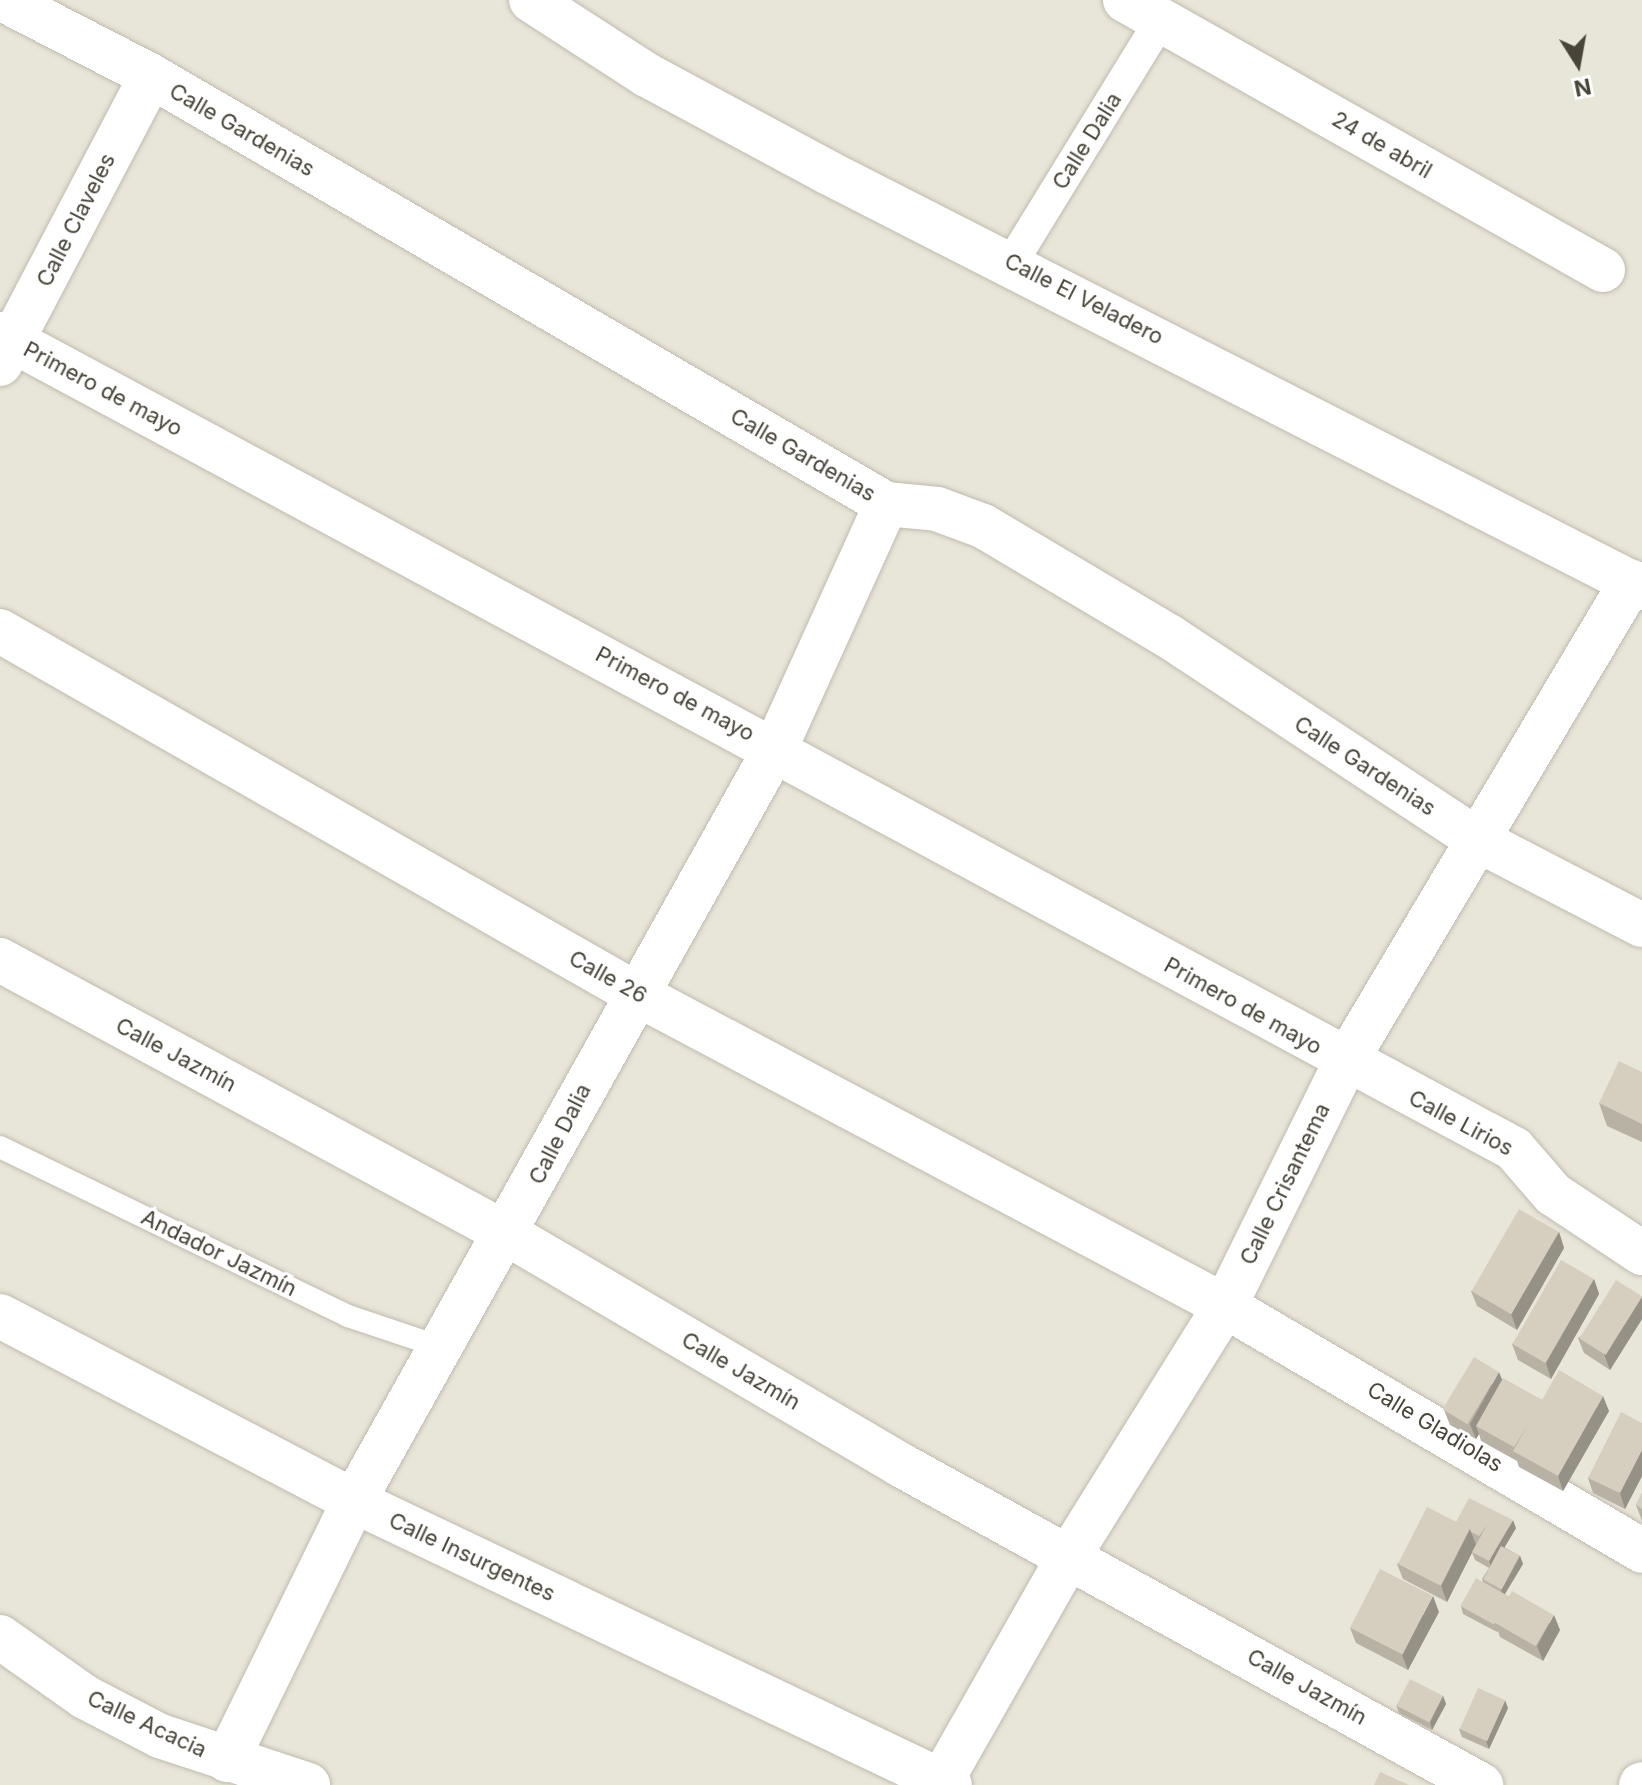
<!DOCTYPE html>
<meta charset="utf-8">
<style>
body{margin:0}
#map{position:relative;width:1642px;height:1785px;overflow:hidden;background:#f5f2ea;font-family:Inter,sans-serif}
div>[style]{position:absolute}
[style*='--x']{left:calc(var(--x)*1px);top:calc(var(--y)*1px);width:calc(var(--w)*1px);rotate:calc(var(--a)*1deg)}
.residential>*{inset:0;background:#e8e5d9;transform-origin:0 0}
.roads{filter:drop-shadow(0 0 2px #c0bbad) drop-shadow(0 0 2px #c0bbad)}
.service>*{height:22px;margin:-11px;padding:0 11px;transform-origin:11px;border-radius:11px;background:#fff}
.pedestrian>*{height:32px;margin:-16px;padding:0 16px;transform-origin:16px;border-radius:16px;background:#fff}
.minor>*{height:44px;margin:-22px;padding:0 22px;transform-origin:22px;border-radius:22px;background:#fff}
.wall>*{inset:0;background:#b8b2a5}
.shaded-wall>*{inset:0;background:#969186}
.building>*{inset:0;background:#d6cfc0;transform-origin:0 0}
span{translate:-50% -50%;white-space:nowrap;text-align:center;line-height:1.15;-webkit-text-stroke:6px #fff;paint-order:stroke}
.street-label{font-size:22px;color:#484438}
.north{position:absolute;left:1538px;top:24px;width:80px;height:80px;-webkit-text-stroke:6px #fff;paint-order:stroke;rotate:169deg;font-size:22px;font-weight:700;line-height:32px;text-align:center;color:#484438}
.north::after{content:'';display:block;margin:auto;width:28px;height:36px;background:#484438;clip-path:polygon(50% 0,100% 100%,50% 72%,0 100%)}
</style>
<div id="map">
<div class="residential">
<div style="left:0;top:0;width:1642px;height:1785px"></div>
</div>
<div class="roads">
<div class="service">
<div style="--x:0;--y:1147;--w:387;--a:25.9"></div>
<div style="--x:348;--y:1316;--w:100;--a:18.6"></div>
</div>
<div class="pedestrian">
<div style="--x:1012;--y:262;--w:284;--a:-58.4"></div>
</div>
<div class="minor">
<div style="--x:4;--y:0;--w:165;--a:27.3"></div>
<div style="--x:151;--y:76;--w:851;--a:30.21"></div>
<div style="--x:886;--y:504;--w:51;--a:5.6"></div>
<div style="--x:937;--y:509;--w:49;--a:20.3"></div>
<div style="--x:983;--y:526;--w:217;--a:30.7"></div>
<div style="--x:1170;--y:637;--w:367;--a:33.4"></div>
<div style="--x:1476;--y:839;--w:187;--a:27.4"></div>
<div style="--x:531;--y:0;--w:138;--a:32.9"></div>
<div style="--x:647;--y:75;--w:204;--a:28.3"></div>
<div style="--x:827;--y:172;--w:915;--a:27.04"></div>
<div style="--x:1125;--y:0;--w:549;--a:29.46"></div>
<div style="--x:0;--y:334;--w:1719;--a:28.29"></div>
<div style="--x:1514;--y:1149;--w:60;--a:49.1"></div>
<div style="--x:1553;--y:1194;--w:107;--a:33.5"></div>
<div style="--x:0;--y:364;--w:325;--a:-62.3"></div>
<div style="--x:0;--y:631;--w:729;--a:29.7"></div>
<div style="--x:633;--y:992;--w:670;--a:27.94"></div>
<div style="--x:1225;--y:1306;--w:484;--a:30.4"></div>
<div style="--x:0;--y:960;--w:579;--a:28.38"></div>
<div style="--x:509;--y:1235;--w:452;--a:30.4"></div>
<div style="--x:899;--y:1464;--w:665;--a:28.88"></div>
<div style="--x:0;--y:1316;--w:399;--a:27.6"></div>
<div style="--x:354;--y:1501;--w:660;--a:25.48"></div>
<div style="--x:0;--y:1637;--w:104;--a:35.2"></div>
<div style="--x:85;--y:1697;--w:85;--a:27.5"></div>
<div style="--x:160;--y:1736;--w:156;--a:18.3"></div>
<div style="--x:227;--y:1760;--w:288;--a:-63.9"></div>
<div style="--x:354;--y:1501;--w:864;--a:-60.77"></div>
<div style="--x:776;--y:747;--w:267;--a:-65.6"></div>
<div style="--x:939;--y:1785;--w:267;--a:-60.4"></div>
<div style="--x:1071;--y:1553;--w:291;--a:-58.1"></div>
<div style="--x:1225;--y:1306;--w:271;--a:-63.7"></div>
<div style="--x:1345;--y:1063;--w:560;--a:-59.26"></div>
<div style="--x:1641;--y:1785;--w:1;--a:-45"></div>
</div>
</div>
<div class="wall">
<div style="clip-path:polygon(1642px 1072px,1642px 1142px,1607px 1126px,1599px 1103px)"></div>
<div style="clip-path:polygon(1559px 1232px,1564px 1248px,1517px 1330px,1477px 1306px,1471px 1291px)"></div>
<div style="clip-path:polygon(1594px 1279px,1599px 1294px,1551px 1379px,1518px 1360px,1512px 1344px)"></div>
<div style="clip-path:polygon(1642px 1296px,1642px 1319px,1610px 1370px,1584px 1353px,1578px 1338px)"></div>
<div style="clip-path:polygon(1502px 1379px,1542px 1400px,1609px 1411px,1563px 1491px,1519px 1467px,1517px 1461px,1481px 1441px,1479px 1434px,1476px 1439px,1450px 1425px,1444px 1410px)"></div>
<div style="clip-path:polygon(1642px 1423px,1642px 1476px,1625px 1509px,1593px 1493px,1588px 1478px)"></div>
<div style="clip-path:polygon(1642px 1493px,1642px 1521px,1636px 1505px)"></div>
<div style="clip-path:polygon(1456px 1522px,1516px 1528px,1504px 1547px,1520px 1556px,1523px 1564px,1505px 1594px,1560px 1630px,1543px 1661px,1500px 1637px,1498px 1631px,1497px 1632px,1463px 1614px,1461px 1606px,1483px 1582px,1482px 1579px,1489px 1568px,1475px 1560px,1472px 1552px,1447px 1602px,1403px 1579px,1397px 1564px)"></div>
<div style="clip-path:polygon(1439px 1612px,1408px 1670px,1356px 1643px,1350px 1628px)"></div>
<div style="clip-path:polygon(1443px 1696px,1446px 1704px,1432px 1730px,1399px 1713px,1396px 1705px)"></div>
<div style="clip-path:polygon(1508px 1708px,1489px 1749px,1462px 1737px,1459px 1729px)"></div>
</div>
<div class="shaded-wall">
<div style="clip-path:polygon(1559px 1232px,1564px 1248px,1517px 1330px,1511px 1314px)"></div>
<div style="clip-path:polygon(1594px 1279px,1599px 1294px,1551px 1379px,1546px 1363px)"></div>
<div style="clip-path:polygon(1642px 1296px,1642px 1319px,1610px 1370px,1604px 1354px)"></div>
<div style="clip-path:polygon(1499px 1372px,1505px 1387px,1476px 1426px,1479px 1434px,1476px 1439px,1470px 1424px)"></div>
<div style="clip-path:polygon(1603px 1396px,1609px 1411px,1563px 1491px,1558px 1476px)"></div>
<div style="clip-path:polygon(1642px 1450px,1642px 1476px,1625px 1509px,1620px 1493px)"></div>
<div style="clip-path:polygon(1513px 1520px,1516px 1528px,1492px 1569px,1489px 1561px)"></div>
<div style="clip-path:polygon(1470px 1529px,1476px 1545px,1447px 1602px,1441px 1586px)"></div>
<div style="clip-path:polygon(1520px 1556px,1523px 1564px,1503px 1597px,1501px 1590px)"></div>
<div style="clip-path:polygon(1433px 1596px,1439px 1612px,1408px 1670px,1402px 1655px)"></div>
<div style="clip-path:polygon(1554px 1615px,1560px 1630px,1543px 1661px,1537px 1646px)"></div>
<div style="clip-path:polygon(1443px 1696px,1446px 1704px,1432px 1730px,1430px 1722px)"></div>
<div style="clip-path:polygon(1505px 1700px,1508px 1708px,1489px 1749px,1486px 1741px)"></div>
</div>
<div class="building">
<div style="clip-path:polygon(1619px 1061px,1642px 1072px,1642px 1124px,1599px 1103px)"></div>
<div style="left:1519px;top:1209px;width:46px;height:95px;rotate:30deg"></div>
<div style="left:1561px;top:1260px;width:38px;height:97px;rotate:30deg"></div>
<div style="left:1616px;top:1280px;width:31px;height:69px;rotate:32deg"></div>
<div style="left:1474px;top:1357px;width:29px;height:61px;rotate:31deg"></div>
<div style="clip-path:polygon(1559px 1370px,1603px 1396px,1558px 1476px,1513px 1451px,1528px 1425px,1514px 1447px,1476px 1426px,1503px 1378px,1542px 1400px)"></div>
<div style="clip-path:polygon(1621px 1412px,1642px 1423px,1642px 1450px,1620px 1493px,1588px 1478px)"></div>
<div style="clip-path:polygon(1642px 1493px,1642px 1509px,1636px 1505px)"></div>
<div style="clip-path:polygon(1469px 1498px,1513px 1520px,1489px 1561px,1472px 1552px,1487px 1525px,1479px 1536px,1471px 1532px,1470px 1529px,1456px 1522px)"></div>
<div style="left:1427px;top:1507px;width:48px;height:64px;rotate:27deg"></div>
<div style="left:1501px;top:1546px;width:21px;height:38px;rotate:28deg"></div>
<div style="left:1380px;top:1569px;width:59px;height:66px;rotate:27deg"></div>
<div style="left:1476px;top:1578px;width:38px;height:32px;rotate:29deg"></div>
<div style="left:1512px;top:1591px;width:48px;height:36px;rotate:30deg"></div>
<div style="left:1410px;top:1679px;width:37px;height:30px;rotate:27deg"></div>
<div style="left:1478px;top:1688px;width:30px;height:45px;rotate:24deg"></div>
<div style="clip-path:polygon(1380px 1772px,1409px 1785px,1374px 1785px)"></div>
</div>
<div class="street-label">
<span style="left:242px;top:130px;rotate:30deg">Calle Gardenias</span>
<span style="left:1087px;top:141px;rotate:-58deg">Calle Dalia</span>
<span style="left:1382px;top:145px;rotate:30deg">24 de abril</span>
<span style="left:76px;top:220px;rotate:-63deg">Calle Claveles</span>
<span style="left:1084px;top:299px;rotate:27deg">Calle El Veladero</span>
<span style="left:103px;top:389px;rotate:28deg">Primero de mayo</span>
<span style="left:803px;top:455px;rotate:30deg">Calle Gardenias</span>
<span style="left:675px;top:694px;rotate:28deg">Primero de mayo</span>
<span style="left:1365px;top:766px;rotate:33deg">Calle Gardenias</span>
<span style="left:608px;top:977px;rotate:29deg">Calle 26</span>
<span style="left:1243px;top:1006px;rotate:29deg">Primero de mayo</span>
<span style="left:176px;top:1055px;rotate:28deg">Calle Jazmín</span>
<span style="left:1461px;top:1123px;rotate:28deg">Calle Lirios</span>
<span style="left:560px;top:1134px;rotate:-63deg">Calle Dalia</span>
<span style="left:1285px;top:1184px;rotate:-64deg">Calle Crisantema</span>
<span style="left:219px;top:1253px;rotate:26deg">Andador Jazmín</span>
<span style="left:741px;top:1371px;rotate:30deg">Calle Jazmín</span>
<span style="left:1435px;top:1427px;rotate:31deg">Calle Gladiolas</span>
<span style="left:472px;top:1557px;rotate:25deg">Calle Insurgentes</span>
<span style="left:1307px;top:1687px;rotate:29deg">Calle Jazmín</span>
<span style="left:147px;top:1724px;rotate:25deg">Calle Acacia</span>
</div>
<div class="north">N</div>
</div>
